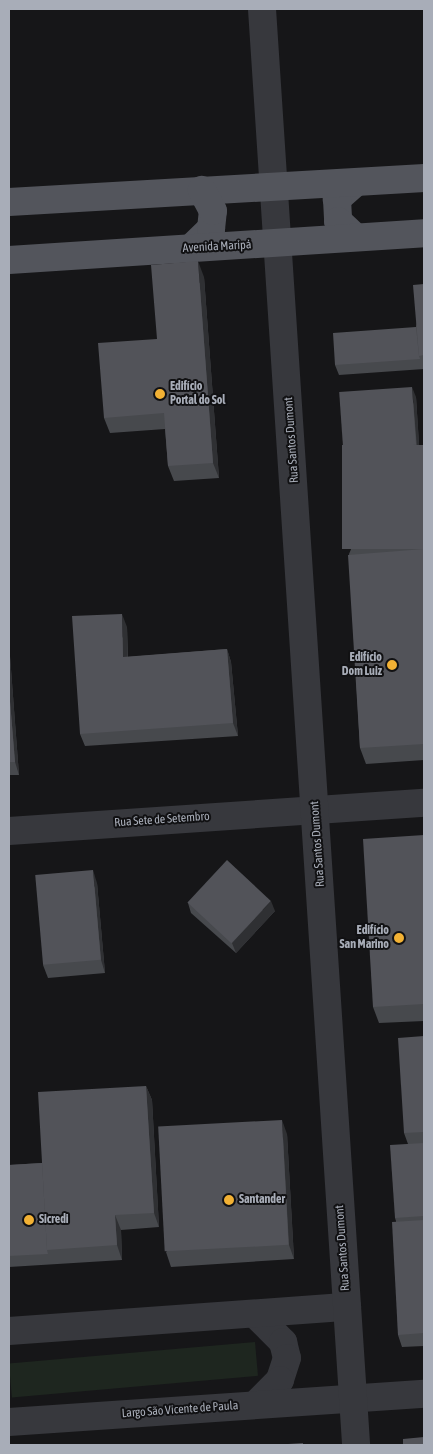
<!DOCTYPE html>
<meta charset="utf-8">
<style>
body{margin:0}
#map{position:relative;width:433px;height:1454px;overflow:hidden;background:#161618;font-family:"Asap Condensed",sans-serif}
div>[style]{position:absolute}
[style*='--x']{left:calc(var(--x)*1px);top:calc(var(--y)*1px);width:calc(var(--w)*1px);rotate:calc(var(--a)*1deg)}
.green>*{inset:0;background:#1e261f;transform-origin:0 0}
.minor>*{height:28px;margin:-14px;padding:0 14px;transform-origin:14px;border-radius:14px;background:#37383d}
.tertiary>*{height:28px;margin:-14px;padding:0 14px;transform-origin:14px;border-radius:14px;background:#37383d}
.primary>*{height:28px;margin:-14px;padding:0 14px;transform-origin:14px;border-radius:14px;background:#53555c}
.wall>*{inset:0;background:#47494d}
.shaded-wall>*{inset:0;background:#2f3033}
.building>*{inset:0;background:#525359;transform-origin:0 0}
.dots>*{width:14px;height:14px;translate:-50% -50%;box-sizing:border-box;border:2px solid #111113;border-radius:50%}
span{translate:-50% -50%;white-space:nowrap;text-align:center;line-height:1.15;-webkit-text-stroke:4px #111113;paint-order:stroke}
.street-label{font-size:12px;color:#a8adb8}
.poi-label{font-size:12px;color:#a8adb8;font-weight:700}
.left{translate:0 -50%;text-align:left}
.right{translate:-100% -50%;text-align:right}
.frame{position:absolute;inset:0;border:10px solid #a8adb8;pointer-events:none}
</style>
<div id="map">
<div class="green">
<div style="left:255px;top:1342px;width:34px;height:247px;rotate:85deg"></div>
</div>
<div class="minor">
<div style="--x:9;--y:831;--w:416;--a:-3.9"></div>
<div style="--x:255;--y:1314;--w:40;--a:45"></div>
<div style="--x:283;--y:1342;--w:16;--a:76"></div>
<div style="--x:287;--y:1358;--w:23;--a:108"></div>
<div style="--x:280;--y:1380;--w:34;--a:135"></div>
<div style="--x:9;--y:1331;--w:339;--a:-4.1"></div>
<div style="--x:9;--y:1422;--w:416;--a:-3.9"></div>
</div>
<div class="tertiary">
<div style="--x:262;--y:9;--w:1439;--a:86.25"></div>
</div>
<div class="primary">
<div style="--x:354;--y:184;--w:23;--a:139"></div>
<div style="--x:337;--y:199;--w:22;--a:87"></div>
<div style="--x:338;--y:221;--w:23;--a:43"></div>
<div style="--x:9;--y:202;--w:416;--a:-3.3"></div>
<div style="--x:191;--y:248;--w:28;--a:-44"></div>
<div style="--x:211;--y:229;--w:18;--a:-84"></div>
<div style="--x:213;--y:211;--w:24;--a:-118"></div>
<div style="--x:9;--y:260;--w:416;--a:-3.7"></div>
</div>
<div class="wall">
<div style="clip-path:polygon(204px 277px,219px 478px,174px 481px,168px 466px,165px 429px,110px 433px,104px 418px,157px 339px)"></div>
<div style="clip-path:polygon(424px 284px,424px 369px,339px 375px,335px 365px,416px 327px)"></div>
<div style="clip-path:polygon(416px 397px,419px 445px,424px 445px,424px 760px,366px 764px,360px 748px,349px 554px)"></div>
<div style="clip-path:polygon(127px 627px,128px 657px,227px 649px,231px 662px,238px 736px,85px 746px,80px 734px)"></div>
<div style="clip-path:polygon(9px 643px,19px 775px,9px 775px)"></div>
<div style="clip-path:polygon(424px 835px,424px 1021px,379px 1023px,373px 1007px)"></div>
<div style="clip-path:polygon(97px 883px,105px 973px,48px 978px,43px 965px)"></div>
<div style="clip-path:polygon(188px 903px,275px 911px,236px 953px,191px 913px)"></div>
<div style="clip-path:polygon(424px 1036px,424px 1346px,402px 1347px,398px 1335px,396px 1221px,395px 1218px,408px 1144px,404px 1133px)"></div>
<div style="clip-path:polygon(146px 1086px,152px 1100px,159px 1227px,121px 1230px,122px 1260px,9px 1267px,9px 1165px,42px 1163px)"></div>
<div style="clip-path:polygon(287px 1134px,294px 1259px,171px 1267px,166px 1252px)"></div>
</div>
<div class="shaded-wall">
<div style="clip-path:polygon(198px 261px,204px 277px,219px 478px,213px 463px)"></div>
<div style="clip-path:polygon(412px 387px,416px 397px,420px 458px,417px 448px)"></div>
<div style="clip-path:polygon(122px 614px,127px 627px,128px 670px,123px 657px)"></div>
<div style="clip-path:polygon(9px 643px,19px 775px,15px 762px,9px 689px)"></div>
<div style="clip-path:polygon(227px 649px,231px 662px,238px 736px,233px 723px)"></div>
<div style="clip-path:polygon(93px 870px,97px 883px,105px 973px,101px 960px)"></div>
<div style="clip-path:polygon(271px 901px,275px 911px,236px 953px,232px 943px)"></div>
<div style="clip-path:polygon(146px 1086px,152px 1100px,159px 1227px,154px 1213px)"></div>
<div style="clip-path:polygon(282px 1120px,287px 1134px,294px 1259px,289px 1245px)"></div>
<div style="clip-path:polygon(115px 1215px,121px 1230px,122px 1260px,117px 1245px)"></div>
</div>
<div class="building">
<div style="clip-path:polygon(198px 261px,213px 463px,168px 466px,164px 413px,104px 418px,98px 343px,157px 339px,151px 265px)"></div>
<div style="clip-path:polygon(424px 284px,424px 355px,419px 356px,413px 285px)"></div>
<div style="clip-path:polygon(416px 327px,419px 356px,420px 359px,335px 365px,333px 333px)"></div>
<div style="left:412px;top:387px;width:58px;height:73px;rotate:86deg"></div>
<div style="left:424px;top:445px;width:104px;height:82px;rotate:90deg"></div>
<div style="clip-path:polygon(424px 549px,424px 744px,360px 748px,348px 555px)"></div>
<div style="clip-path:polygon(122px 614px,123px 657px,227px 649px,233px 723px,80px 734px,72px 616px)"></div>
<div style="clip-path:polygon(9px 689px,15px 762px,9px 762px)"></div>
<div style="clip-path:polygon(424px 835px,424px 1004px,373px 1007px,363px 839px)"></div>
<div style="left:227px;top:860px;width:60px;height:58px;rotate:43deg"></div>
<div style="left:93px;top:870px;width:90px;height:58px;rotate:85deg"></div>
<div style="clip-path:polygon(424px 1036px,424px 1132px,404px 1133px,398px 1038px)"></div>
<div style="clip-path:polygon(146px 1086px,154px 1213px,115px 1215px,117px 1245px,47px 1250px,38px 1092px)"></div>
<div style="left:282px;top:1120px;width:125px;height:124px;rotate:87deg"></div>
<div style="clip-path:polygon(424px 1143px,424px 1216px,395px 1218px,390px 1145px)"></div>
<div style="clip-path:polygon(42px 1163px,47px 1250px,48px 1254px,9px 1256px,9px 1165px)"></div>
<div style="clip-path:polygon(424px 1220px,424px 1333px,398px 1335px,392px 1222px)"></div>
<div style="clip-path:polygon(424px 1437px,424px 1445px,403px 1445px,403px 1439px)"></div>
<div style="clip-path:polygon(303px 1443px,303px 1445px,273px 1445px)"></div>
</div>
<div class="dots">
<div style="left:160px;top:394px;background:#f2b134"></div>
<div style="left:392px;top:665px;background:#f2b134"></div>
<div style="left:399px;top:938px;background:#f2b134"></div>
<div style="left:229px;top:1200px;background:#f2b134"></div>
<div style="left:29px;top:1220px;background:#f2b134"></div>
</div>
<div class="street-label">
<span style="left:217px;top:247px;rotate:-3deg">Avenida Maripá</span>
<span style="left:292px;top:440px;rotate:-94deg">Rua Santos Dumont</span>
<span style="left:162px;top:820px;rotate:-4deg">Rua Sete de Setembro</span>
<span style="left:318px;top:844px;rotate:-94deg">Rua Santos Dumont</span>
<span style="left:343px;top:1248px;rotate:-94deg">Rua Santos Dumont</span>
<span style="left:180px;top:1410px;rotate:-4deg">Largo São Vicente de Paula</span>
</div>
<div class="poi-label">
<span class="left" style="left:170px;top:394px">Edifício<br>Portal do Sol</span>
<span class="right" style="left:382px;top:665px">Edifício<br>Dom Luiz</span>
<span class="right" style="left:389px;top:938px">Edifício<br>San Marino</span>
<span class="left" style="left:239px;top:1200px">Santander</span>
<span class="left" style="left:39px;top:1220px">Sicredi</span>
</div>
<div class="frame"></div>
</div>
